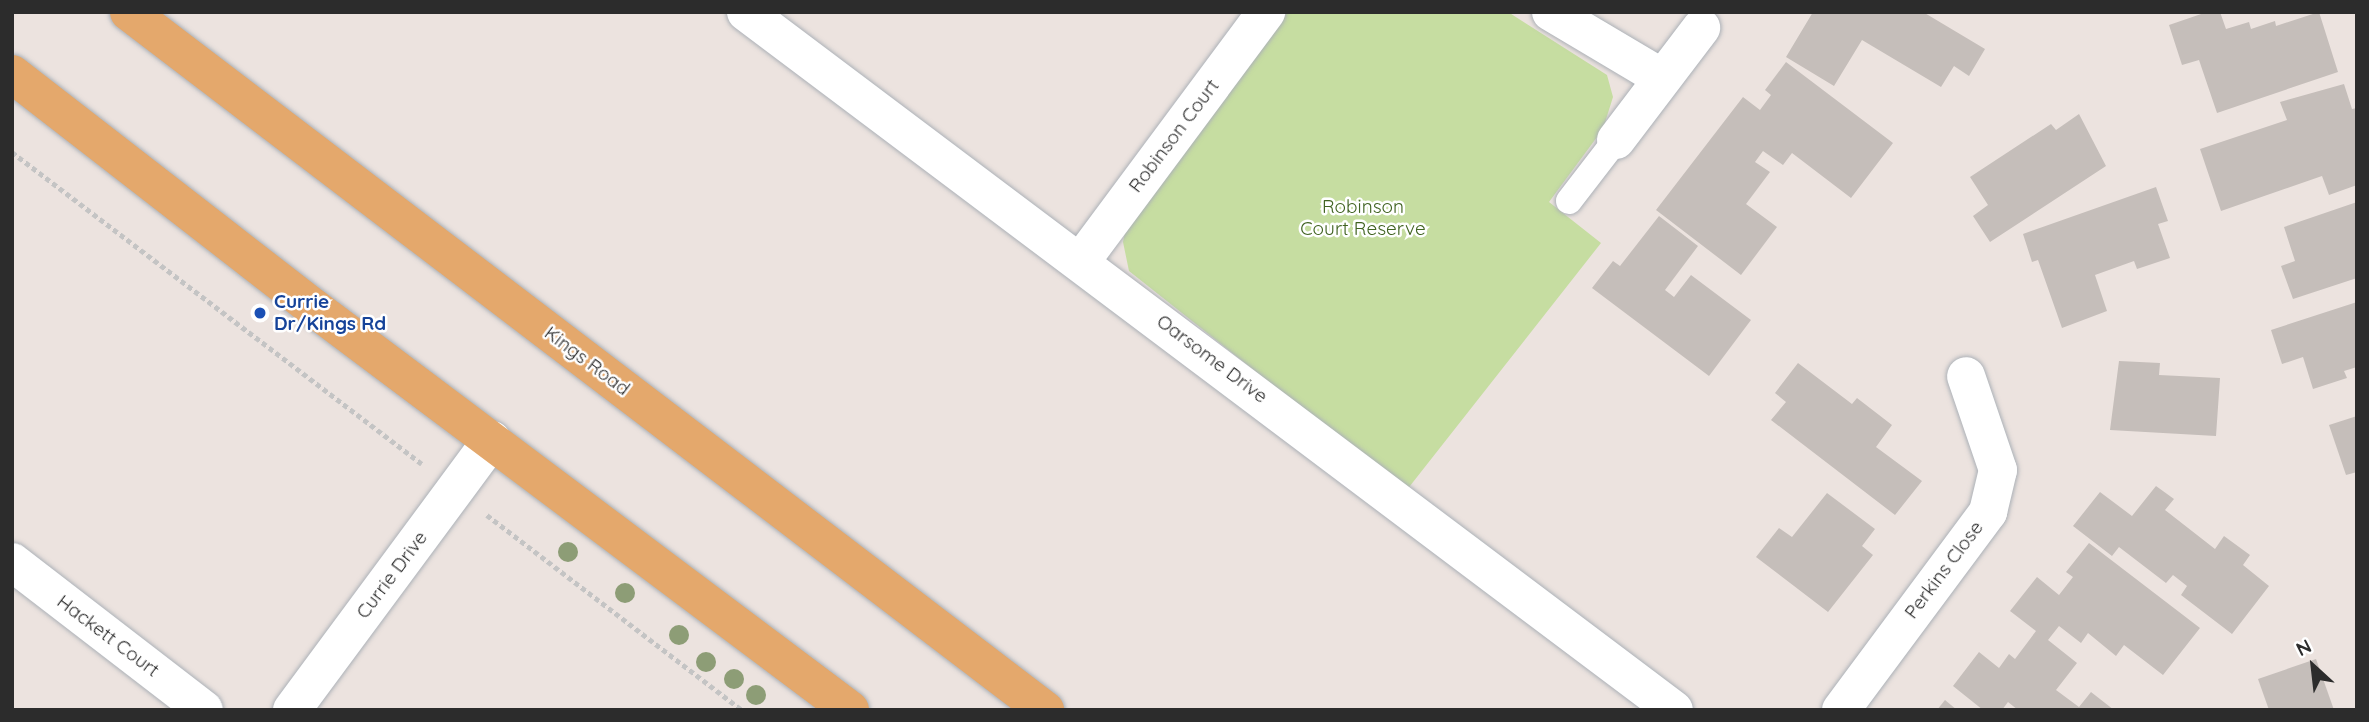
<!DOCTYPE html>
<style>
body{margin:0}
#map{position:relative;width:2369px;height:722px;overflow:hidden;background:#ece3df;font-family:Quicksand,sans-serif}
div>[style]{position:absolute}
[style*='--x']{left:calc(var(--x)*1px);top:calc(var(--y)*1px);width:calc(var(--w)*1px);rotate:calc(var(--a)*1deg)}
.green>*{inset:0;background:#c6dda1}
.building>*{inset:0;background:#c5beba}
.path>*{height:4.5px;margin-top:-2.25px;transform-origin:0;background:repeating-linear-gradient(90deg,#c4c4c4 0 5px,transparent 0 8.5px)}
.roads{filter:drop-shadow(0 0 2px #acb1b7) drop-shadow(0 0 2px #acb1b7)}
.lane>*{height:26px;margin:-13px;padding:0 13px;transform-origin:13px;border-radius:13px;background:#fff}
.street>*{height:38px;margin:-19px;padding:0 19px;transform-origin:19px;border-radius:19px;background:#fff}
.primary>*{height:38px;margin:-19px;padding:0 19px;transform-origin:19px;border-radius:19px;background:#e4a86c}
.trees>*{width:20px;height:20px;margin:-10px;border-radius:50%;background:#8d9d76}
.dots>*{width:19px;height:19px;translate:-50% -50%;box-sizing:border-box;border:4px solid #fff;border-radius:50%}
span{translate:-50% -50%;white-space:nowrap;text-align:center;line-height:1.15;-webkit-text-stroke:5px #fff;paint-order:stroke}
.street-label{font-size:19px;color:#2c2c2c}
.park-label{font-size:19px;color:#406321}
.transit-label{font-size:19px;color:#164399;font-weight:700}
.left{translate:0 -50%;text-align:left}
.frame{position:absolute;inset:0;border:14px solid #2c2c2c;pointer-events:none}
.north{position:absolute;left:2278px;top:631px;width:70px;height:70px;-webkit-text-stroke:5px #fff;paint-order:stroke;rotate:333deg;font-size:19px;font-weight:700;line-height:28px;text-align:center;color:#2c2c2c}
.north::after{content:'';display:block;margin:auto;width:24px;height:32px;background:#2c2c2c;clip-path:polygon(50% 0,100% 100%,50% 72%,0 100%)}
</style>
<div id="map">
<div class="green">
<div style="clip-path:polygon(1288px 12px,1508px 12px,1607px 75px,1613px 97px,1603px 129px,1549px 202px,1601px 243px,1406px 491px,1129px 271px,1123px 242px,1128px 217px)"></div>
</div>
<div class="building">
<div style="clip-path:polygon(1813px 12px,1923px 12px,1985px 49px,1969px 76px,1954px 66px,1941px 87px,1862px 40px,1834px 86px,1786px 57px)"></div>
<div style="clip-path:polygon(2207px 12px,2220px 12px,2226px 29px,2249px 22px,2251px 29px,2275px 21px,2276px 26px,2319px 12px,2338px 72px,2217px 113px,2199px 60px,2182px 65px,2169px 25px)"></div>
<div style="clip-path:polygon(1786px 62px,1893px 143px,1851px 198px,1792px 153px,1783px 165px,1763px 151px,1755px 162px,1770px 172px,1746px 204px,1777px 227px,1741px 275px,1656px 210px,1743px 97px,1760px 110px,1771px 95px,1765px 90px)"></div>
<div style="clip-path:polygon(2344px 84px,2352px 109px,2357px 108px,2357px 185px,2329px 195px,2322px 176px,2221px 211px,2200px 149px,2287px 120px,2280px 102px)"></div>
<div style="clip-path:polygon(2079px 114px,2106px 166px,1990px 242px,1973px 216px,1988px 205px,1970px 177px,2051px 124px,2056px 130px)"></div>
<div style="clip-path:polygon(2156px 187px,2168px 221px,2158px 224px,2170px 258px,2137px 269px,2134px 261px,2095px 275px,2107px 311px,2062px 328px,2038px 260px,2032px 262px,2023px 234px)"></div>
<div style="clip-path:polygon(2357px 202px,2357px 278px,2293px 299px,2281px 266px,2295px 261px,2284px 227px)"></div>
<div style="clip-path:polygon(1659px 216px,1698px 246px,1665px 290px,1674px 297px,1691px 275px,1751px 320px,1709px 376px,1592px 288px,1613px 261px,1620px 266px)"></div>
<div style="clip-path:polygon(2357px 302px,2357px 367px,2344px 371px,2347px 378px,2313px 389px,2303px 357px,2282px 364px,2271px 330px)"></div>
<div style="clip-path:polygon(2119px 361px,2160px 363px,2159px 375px,2220px 378px,2216px 436px,2110px 430px)"></div>
<div style="clip-path:polygon(1798px 363px,1852px 404px,1857px 398px,1892px 425px,1876px 447px,1922px 481px,1895px 515px,1771px 420px,1786px 402px,1775px 393px)"></div>
<div style="clip-path:polygon(2357px 416px,2357px 472px,2346px 475px,2329px 425px)"></div>
<div style="clip-path:polygon(2156px 486px,2174px 499px,2165px 510px,2215px 549px,2224px 536px,2250px 555px,2243px 565px,2269px 586px,2232px 634px,2181px 595px,2187px 586px,2173px 575px,2166px 583px,2119px 547px,2112px 556px,2073px 526px,2100px 492px,2132px 516px)"></div>
<div style="clip-path:polygon(1827px 493px,1875px 529px,1862px 546px,1873px 555px,1828px 612px,1756px 557px,1779px 528px,1792px 537px)"></div>
<div style="clip-path:polygon(2089px 543px,2200px 628px,2163px 675px,2124px 645px,2116px 656px,2088px 633px,2081px 643px,2059px 626px,2048px 640px,2077px 663px,2056px 690px,2079px 707px,2091px 692px,2114px 710px,2018px 710px,2008px 702px,2002px 710px,1983px 710px,1953px 686px,1979px 652px,1999px 668px,2009px 654px,2015px 659px,2036px 631px,2010px 611px,2037px 577px,2059px 595px,2073px 577px,2066px 572px)"></div>
<div style="clip-path:polygon(2316px 659px,2334px 710px,2269px 710px,2258px 679px)"></div>
<div style="clip-path:polygon(1945px 700px,1957px 710px,1937px 710px)"></div>
</div>
<div class="path">
<div style="--x:12;--y:152;--w:515;--a:37.27"></div>
<div style="--x:487;--y:515;--w:321;--a:37.4"></div>
</div>
<div class="roads">
<div class="lane">
<div style="--x:1569;--y:201;--w:77;--a:-52.4"></div>
</div>
<div class="street">
<div style="--x:746;--y:12;--w:1161;--a:36.95"></div>
<div style="--x:1551;--y:12;--w:129;--a:30.7"></div>
<div style="--x:1616;--y:140;--w:141;--a:-52.8"></div>
<div style="--x:1082;--y:260;--w:309;--a:-53.4"></div>
<div style="--x:12;--y:562;--w:242;--a:37.6"></div>
<div style="--x:292;--y:710;--w:336;--a:-53.5"></div>
<div style="--x:1841;--y:710;--w:247;--a:-53.4"></div>
<div style="--x:1988;--y:512;--w:43;--a:-76.6"></div>
<div style="--x:1998;--y:470;--w:99;--a:-108.8"></div>
</div>
<div class="primary">
<div style="--x:129;--y:12;--w:1152;--a:37.31"></div>
<div style="--x:12;--y:74;--w:382;--a:37.8"></div>
<div style="--x:314;--y:308;--w:670;--a:36.87"></div>
</div>
</div>
<div class="trees">
<div style="left:568px;top:552px"></div>
<div style="left:625px;top:593px"></div>
<div style="left:679px;top:635px"></div>
<div style="left:706px;top:662px"></div>
<div style="left:734px;top:679px"></div>
<div style="left:756px;top:695px"></div>
</div>
<div class="dots">
<div style="left:260px;top:313px;background:#1a4fb4"></div>
</div>
<div class="street-label">
<span style="left:1174px;top:136px;rotate:-53deg">Robinson Court</span>
<span style="left:1212px;top:359px;rotate:37deg">Oarsome Drive</span>
<span style="left:587px;top:361px;rotate:37deg">Kings Road</span>
<span style="left:1944px;top:570px;rotate:-53deg">Perkins Close</span>
<span style="left:392px;top:575px;rotate:-53deg">Currie Drive</span>
<span style="left:108px;top:636px;rotate:37deg">Hackett Court</span>
</div>
<div class="park-label">
<span style="left:1363px;top:218px">Robinson<br>Court Reserve</span>
</div>
<div class="transit-label">
<span class="left" style="left:274px;top:313px">Currie<br>Dr/Kings Rd</span>
</div>
<div class="frame"></div>
<div class="north">N</div>
</div>
